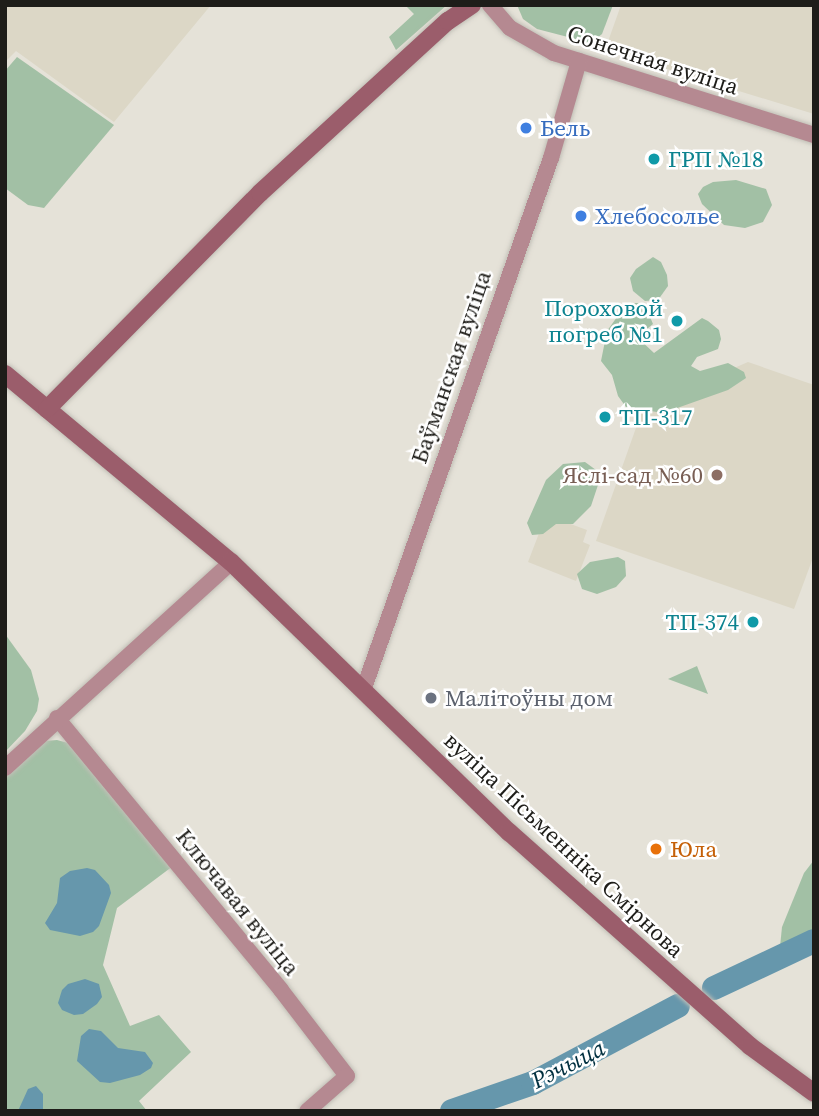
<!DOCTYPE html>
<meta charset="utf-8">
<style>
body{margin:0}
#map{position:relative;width:819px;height:1116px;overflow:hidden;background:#e5e2d8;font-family:"Source Serif 4",serif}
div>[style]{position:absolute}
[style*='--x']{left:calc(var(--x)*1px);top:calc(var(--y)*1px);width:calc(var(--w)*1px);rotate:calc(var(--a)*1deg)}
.built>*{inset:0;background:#dcd7c6}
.green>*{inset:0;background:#a2c0a5}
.water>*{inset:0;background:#6697ac}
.river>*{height:24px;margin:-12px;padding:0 12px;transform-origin:12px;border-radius:12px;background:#6697ac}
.roads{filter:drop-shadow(0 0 2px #c1bfb6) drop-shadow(0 0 2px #c1bfb6)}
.street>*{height:16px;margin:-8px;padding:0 8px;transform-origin:8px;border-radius:8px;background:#b58991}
.secondary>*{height:18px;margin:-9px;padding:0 9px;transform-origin:9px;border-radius:9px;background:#9b5d6b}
.dots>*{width:19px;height:19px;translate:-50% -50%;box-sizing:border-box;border:4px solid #fff;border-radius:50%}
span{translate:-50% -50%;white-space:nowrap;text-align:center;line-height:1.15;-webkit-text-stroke:5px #fff;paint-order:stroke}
.street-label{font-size:23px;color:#1e1d19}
.shop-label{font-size:23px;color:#366cbe}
.left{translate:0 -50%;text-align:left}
.culture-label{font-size:23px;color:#0d838f}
.right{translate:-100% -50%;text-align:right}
.education-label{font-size:23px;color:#785e54}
.worship-label{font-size:23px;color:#5b616d}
.food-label{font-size:23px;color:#c56008}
.water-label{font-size:24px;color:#002f3f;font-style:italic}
.frame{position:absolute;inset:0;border:7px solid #1e1d19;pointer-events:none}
</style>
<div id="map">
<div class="built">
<div style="clip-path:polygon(5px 5px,211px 5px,114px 122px,16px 51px,5px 62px)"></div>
<div style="clip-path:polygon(621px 5px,814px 5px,814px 114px,605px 50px)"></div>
<div style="clip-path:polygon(748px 362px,814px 385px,814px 555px,794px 609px,596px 541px,643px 408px)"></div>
<div style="clip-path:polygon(546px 515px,587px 530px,583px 542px,590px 545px,576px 581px,528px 562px)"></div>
</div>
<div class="green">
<div style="clip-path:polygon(405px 5px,447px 5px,396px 50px,389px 37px,414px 14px)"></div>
<div style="clip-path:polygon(517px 5px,613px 5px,602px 34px,591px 43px,537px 29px,523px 19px)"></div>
<div style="clip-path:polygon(17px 57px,114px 125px,44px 208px,28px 205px,5px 188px,5px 71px)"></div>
<div style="clip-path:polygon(736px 180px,766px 189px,772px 205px,763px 222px,745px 228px,724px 225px,702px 204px,698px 194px,703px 187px,713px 182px)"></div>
<div style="clip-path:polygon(653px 257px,661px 262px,667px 275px,668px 286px,658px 300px,645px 301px,633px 291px,630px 278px,636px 269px)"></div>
<div style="clip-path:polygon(627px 303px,638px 303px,648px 312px,653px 324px,637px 337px,654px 353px,702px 318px,708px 321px,719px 330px,721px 339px,718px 349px,697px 357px,691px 366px,700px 371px,728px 363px,744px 372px,746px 378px,728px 390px,663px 413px,626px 407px,618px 396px,612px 375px,601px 361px,607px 331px)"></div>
<div style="clip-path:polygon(585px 462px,596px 470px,598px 485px,591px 506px,573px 524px,556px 524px,543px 534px,532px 535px,527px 523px,546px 480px,563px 464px)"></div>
<div style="clip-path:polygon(618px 557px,625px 561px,626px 576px,616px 587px,597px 594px,582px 589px,577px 574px,590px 562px)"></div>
<div style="clip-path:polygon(5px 634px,31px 670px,39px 699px,37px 711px,25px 731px,5px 752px)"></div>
<div style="clip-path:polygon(697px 666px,708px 694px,668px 679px)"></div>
<div style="clip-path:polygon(57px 740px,68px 743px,173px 866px,117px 908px,103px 965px,130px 1026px,159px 1015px,191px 1052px,139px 1101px,147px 1111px,5px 1111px,5px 778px,20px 761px,45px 741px)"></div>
<div style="clip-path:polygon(814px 860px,814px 952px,794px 958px,780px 947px,782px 927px,804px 873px)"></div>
</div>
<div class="water">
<div style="clip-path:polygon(87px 868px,95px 870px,109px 885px,111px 893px,99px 926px,93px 932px,80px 936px,50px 930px,45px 923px,57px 903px,60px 878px,70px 871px)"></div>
<div style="clip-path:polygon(85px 979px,99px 984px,102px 997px,97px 1004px,83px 1014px,74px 1015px,62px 1010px,58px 1003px,62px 990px,68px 984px)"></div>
<div style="clip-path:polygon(89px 1029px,101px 1031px,118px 1048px,145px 1052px,153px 1063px,151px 1068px,140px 1075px,110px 1083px,100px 1082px,77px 1061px,81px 1036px)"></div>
<div style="clip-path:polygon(36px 1086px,43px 1094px,43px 1111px,18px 1111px,28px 1089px)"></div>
</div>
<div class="river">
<div style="--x:714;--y:988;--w:110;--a:-25.2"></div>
<div style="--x:452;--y:1111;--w:86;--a:-19.1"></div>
<div style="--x:533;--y:1083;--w:164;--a:-28"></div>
</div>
<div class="roads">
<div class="street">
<div style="--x:490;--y:5;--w:30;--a:49"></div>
<div style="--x:510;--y:28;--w:51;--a:29.6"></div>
<div style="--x:554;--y:53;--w:273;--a:17.5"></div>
<div style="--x:364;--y:688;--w:562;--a:-70.57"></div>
<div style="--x:551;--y:158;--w:101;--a:-73.9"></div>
<div style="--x:57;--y:718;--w:352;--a:50.5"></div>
<div style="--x:281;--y:990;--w:108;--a:52.5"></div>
<div style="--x:347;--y:1076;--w:53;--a:138.8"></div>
<div style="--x:5;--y:768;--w:306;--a:-42.3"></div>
</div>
<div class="secondary">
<div style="--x:5;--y:374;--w:294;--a:39.8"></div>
<div style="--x:231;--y:562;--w:388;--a:44.2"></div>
<div style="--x:509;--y:832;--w:322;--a:41.6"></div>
<div style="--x:750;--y:1046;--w:79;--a:36.3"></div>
<div style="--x:47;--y:409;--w:303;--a:-45.4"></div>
<div style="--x:260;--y:193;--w:255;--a:-42.5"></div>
<div style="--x:448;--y:21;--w:29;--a:-34"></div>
</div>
</div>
<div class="dots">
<div style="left:526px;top:128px;background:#3f7fe0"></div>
<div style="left:654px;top:159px;background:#0f9aa8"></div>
<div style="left:581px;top:216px;background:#3f7fe0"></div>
<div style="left:677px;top:321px;background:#0f9aa8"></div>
<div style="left:605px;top:417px;background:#0f9aa8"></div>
<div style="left:717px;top:475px;background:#8d6e63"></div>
<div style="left:753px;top:622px;background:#0f9aa8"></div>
<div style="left:431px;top:698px;background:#6b7280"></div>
<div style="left:656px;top:849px;background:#e8710a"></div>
</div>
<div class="street-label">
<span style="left:653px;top:60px;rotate:18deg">Сонечная вуліца</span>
<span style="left:451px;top:367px;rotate:-71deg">Баўманская вуліца</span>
<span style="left:564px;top:845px;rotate:43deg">вуліца Пісьменніка Смірнова</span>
<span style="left:238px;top:902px;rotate:51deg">Ключавая вуліца</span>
</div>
<div class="shop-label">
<span class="left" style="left:540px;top:128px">Бель</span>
<span class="left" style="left:595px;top:216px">Хлебосолье</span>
</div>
<div class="culture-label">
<span class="left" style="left:668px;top:159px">ГРП №18</span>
<span class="right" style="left:663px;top:321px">Пороховой<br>погреб №1</span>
<span class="left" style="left:619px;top:417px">ТП-317</span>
<span class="right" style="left:739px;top:622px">ТП-374</span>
</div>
<div class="education-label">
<span class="right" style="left:703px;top:475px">Яслі-сад №60</span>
</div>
<div class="worship-label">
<span class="left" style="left:445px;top:698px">Малітоўны дом</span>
</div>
<div class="food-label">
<span class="left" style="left:670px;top:849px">Юла</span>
</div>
<div class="water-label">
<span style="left:568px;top:1064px;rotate:-27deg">Рэчыца</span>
</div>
<div class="frame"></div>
</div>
